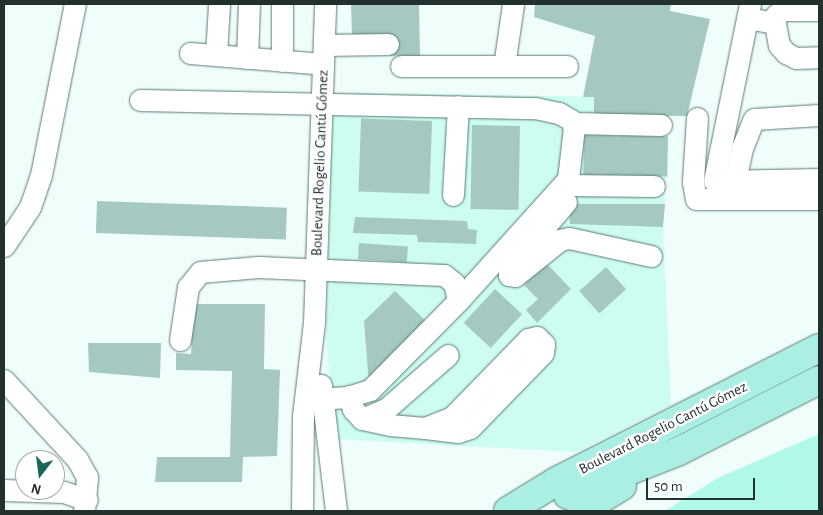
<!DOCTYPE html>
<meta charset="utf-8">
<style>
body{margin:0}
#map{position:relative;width:823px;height:515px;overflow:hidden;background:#f0fefb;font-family:"Alegreya Sans",sans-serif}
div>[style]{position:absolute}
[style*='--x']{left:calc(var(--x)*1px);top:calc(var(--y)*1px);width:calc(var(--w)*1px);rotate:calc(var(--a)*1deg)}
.built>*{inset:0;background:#cdfcf2}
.green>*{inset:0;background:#b0f8ea}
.building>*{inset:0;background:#a5c9c2;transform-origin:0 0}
.roads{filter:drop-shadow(0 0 1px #597b74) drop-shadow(0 0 1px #597b74)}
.minor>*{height:21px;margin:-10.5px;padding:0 10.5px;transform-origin:10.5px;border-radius:10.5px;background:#fff}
.major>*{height:28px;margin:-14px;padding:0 14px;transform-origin:14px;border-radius:14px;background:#abeee3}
span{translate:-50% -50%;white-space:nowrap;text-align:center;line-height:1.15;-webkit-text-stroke:5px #fff;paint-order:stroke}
.street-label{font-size:15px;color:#22302e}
.frame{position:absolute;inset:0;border:5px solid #22302e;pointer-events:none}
.north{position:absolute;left:15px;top:450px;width:50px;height:50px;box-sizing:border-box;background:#fff;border:1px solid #a7acab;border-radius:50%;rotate:195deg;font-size:14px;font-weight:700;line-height:20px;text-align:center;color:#22302e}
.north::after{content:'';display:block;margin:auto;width:18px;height:22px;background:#1b645a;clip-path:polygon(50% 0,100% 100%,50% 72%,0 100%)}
.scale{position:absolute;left:646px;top:478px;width:109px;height:22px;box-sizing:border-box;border:2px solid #22302e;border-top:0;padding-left:6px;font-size:15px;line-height:18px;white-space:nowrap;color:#22302e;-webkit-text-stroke:4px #fff;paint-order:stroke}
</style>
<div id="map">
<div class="built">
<div style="clip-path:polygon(333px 93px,692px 98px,687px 116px,669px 116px,668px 137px,663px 227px,671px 405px,577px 452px,335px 439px,326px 336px)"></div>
</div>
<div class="green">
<div style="clip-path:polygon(819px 434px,819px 511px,665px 511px,718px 478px)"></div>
</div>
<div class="building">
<div style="clip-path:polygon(351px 4px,419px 4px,420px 57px,390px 56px,390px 38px,352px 38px)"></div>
<div style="clip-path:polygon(535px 4px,671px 4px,670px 11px,710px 19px,687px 116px,594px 115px,594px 97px,583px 97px,595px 36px,534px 17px)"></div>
<div style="left:432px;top:121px;width:73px;height:71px;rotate:92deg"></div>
<div style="left:472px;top:125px;width:48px;height:84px;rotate:1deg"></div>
<div style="left:584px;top:135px;width:84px;height:40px;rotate:1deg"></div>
<div style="left:97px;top:201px;width:190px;height:32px;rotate:2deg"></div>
<div style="clip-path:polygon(569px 204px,665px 204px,663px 227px,570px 224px)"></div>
<div style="clip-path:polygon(355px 217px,467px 221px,468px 229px,477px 230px,476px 244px,418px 242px,417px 235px,353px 233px)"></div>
<div style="left:359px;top:243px;width:49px;height:16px;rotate:4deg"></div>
<div style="clip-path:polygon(546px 263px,571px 289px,537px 323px,526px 310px,538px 299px,524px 285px)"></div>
<div style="left:606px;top:267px;width:30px;height:36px;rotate:48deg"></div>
<div style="left:495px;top:289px;width:37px;height:46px;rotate:43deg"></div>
<div style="clip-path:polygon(395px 291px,428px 323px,369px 385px,364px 321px)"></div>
<div style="clip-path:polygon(193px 304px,265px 304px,264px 369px,280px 370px,277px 456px,243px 457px,242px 482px,155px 482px,157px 457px,230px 457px,232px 371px,176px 370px,176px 353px,191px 354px)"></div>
<div style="clip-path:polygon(88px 343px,161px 343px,160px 378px,89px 372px)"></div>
</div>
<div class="roads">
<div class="minor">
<div style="--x:282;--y:4;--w:57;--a:90"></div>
<div style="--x:747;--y:18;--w:28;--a:10"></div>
<div style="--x:775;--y:23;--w:8;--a:-83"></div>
<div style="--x:776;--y:15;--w:8;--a:-40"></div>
<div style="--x:782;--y:10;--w:37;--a:0"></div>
<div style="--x:775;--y:23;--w:22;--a:80"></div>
<div style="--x:779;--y:45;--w:11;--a:49"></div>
<div style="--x:786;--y:53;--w:11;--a:27"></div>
<div style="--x:796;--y:58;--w:23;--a:-2"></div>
<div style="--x:324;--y:45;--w:64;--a:-0.9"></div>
<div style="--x:190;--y:53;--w:133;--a:4.7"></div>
<div style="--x:216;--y:55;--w:51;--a:-86.6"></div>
<div style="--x:247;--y:58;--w:54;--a:-87.9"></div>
<div style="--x:401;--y:66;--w:166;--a:0"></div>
<div style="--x:504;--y:66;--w:63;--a:-81.7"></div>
<div style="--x:140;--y:100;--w:395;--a:1.2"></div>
<div style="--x:535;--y:108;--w:25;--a:12"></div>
<div style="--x:559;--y:113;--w:14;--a:30"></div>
<div style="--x:571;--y:120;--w:8;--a:67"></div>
<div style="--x:574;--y:127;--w:52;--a:96.6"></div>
<div style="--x:568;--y:179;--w:164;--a:132"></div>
<div style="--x:458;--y:301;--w:125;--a:134.7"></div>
<div style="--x:370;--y:390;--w:24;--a:163"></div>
<div style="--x:347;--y:397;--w:42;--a:175.9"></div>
<div style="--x:697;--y:118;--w:64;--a:93.6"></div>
<div style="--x:693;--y:182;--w:17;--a:80"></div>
<div style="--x:696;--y:199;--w:123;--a:0"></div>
<div style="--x:572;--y:123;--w:89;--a:1.3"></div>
<div style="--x:714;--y:181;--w:181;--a:-78.5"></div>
<div style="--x:723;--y:181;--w:96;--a:-1.2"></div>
<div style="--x:735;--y:181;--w:34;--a:-78"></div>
<div style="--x:742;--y:148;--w:31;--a:-68"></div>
<div style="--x:754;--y:119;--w:65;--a:-3.5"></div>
<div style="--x:564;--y:185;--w:90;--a:0.6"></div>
<div style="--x:453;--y:195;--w:89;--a:-86.8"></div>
<div style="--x:566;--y:202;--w:87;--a:130.3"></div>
<div style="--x:510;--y:268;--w:7;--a:98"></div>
<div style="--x:509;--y:275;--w:6;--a:9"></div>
<div style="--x:515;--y:276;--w:58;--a:-38.7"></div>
<div style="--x:560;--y:240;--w:9;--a:-13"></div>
<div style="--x:569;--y:238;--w:84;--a:12.4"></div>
<div style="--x:4;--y:246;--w:47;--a:-56.3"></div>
<div style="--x:30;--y:207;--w:34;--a:-71"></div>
<div style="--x:41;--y:175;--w:174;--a:-78.8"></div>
<div style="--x:180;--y:340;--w:54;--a:-81.4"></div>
<div style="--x:188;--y:287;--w:19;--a:-51"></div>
<div style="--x:200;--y:272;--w:58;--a:-4.9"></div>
<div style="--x:258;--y:267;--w:186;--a:2.5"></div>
<div style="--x:444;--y:275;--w:13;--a:39"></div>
<div style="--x:454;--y:283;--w:18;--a:77"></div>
<div style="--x:4;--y:380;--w:108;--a:47.3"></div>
<div style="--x:77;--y:459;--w:21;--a:61"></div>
<div style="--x:87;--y:477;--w:34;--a:95"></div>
<div style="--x:321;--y:385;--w:127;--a:83.2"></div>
<div style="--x:349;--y:396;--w:14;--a:73"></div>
<div style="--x:353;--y:409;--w:13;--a:48"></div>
<div style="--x:362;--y:419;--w:29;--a:12"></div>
<div style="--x:390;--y:425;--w:35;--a:5"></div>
<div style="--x:425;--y:428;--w:29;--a:-22"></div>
<div style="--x:452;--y:417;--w:109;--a:-45.7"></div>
<div style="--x:528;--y:339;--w:9;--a:-13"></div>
<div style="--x:537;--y:337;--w:10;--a:45"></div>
<div style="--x:544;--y:344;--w:9;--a:96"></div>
<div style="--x:543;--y:353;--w:105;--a:134.2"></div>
<div style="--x:470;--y:428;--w:13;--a:162"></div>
<div style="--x:458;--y:432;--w:33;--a:-173"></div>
<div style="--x:362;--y:419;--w:26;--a:-23"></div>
<div style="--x:386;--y:409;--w:82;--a:-41.1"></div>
<div style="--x:4;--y:490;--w:60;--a:1.9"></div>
<div style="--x:64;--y:492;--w:24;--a:19"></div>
<div style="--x:302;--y:511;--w:95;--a:-89.4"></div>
<div style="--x:303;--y:416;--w:94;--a:-83.3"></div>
<div style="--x:314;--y:323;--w:319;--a:-88"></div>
</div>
<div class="major">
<div style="--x:568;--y:495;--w:119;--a:-21.6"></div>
<div style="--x:679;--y:451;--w:157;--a:-26.9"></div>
<div style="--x:508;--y:511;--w:57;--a:-31.5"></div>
<div style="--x:557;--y:481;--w:294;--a:-26.9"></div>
<div style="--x:581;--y:511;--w:48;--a:-31.4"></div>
</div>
</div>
<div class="street-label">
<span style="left:320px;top:163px;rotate:-88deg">Boulevard Rogelio Cantú Gómez</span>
<span style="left:663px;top:428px;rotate:-27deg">Boulevard Rogelio Cantú Gómez</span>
</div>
<div class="frame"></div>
<div class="north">N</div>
<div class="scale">50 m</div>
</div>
